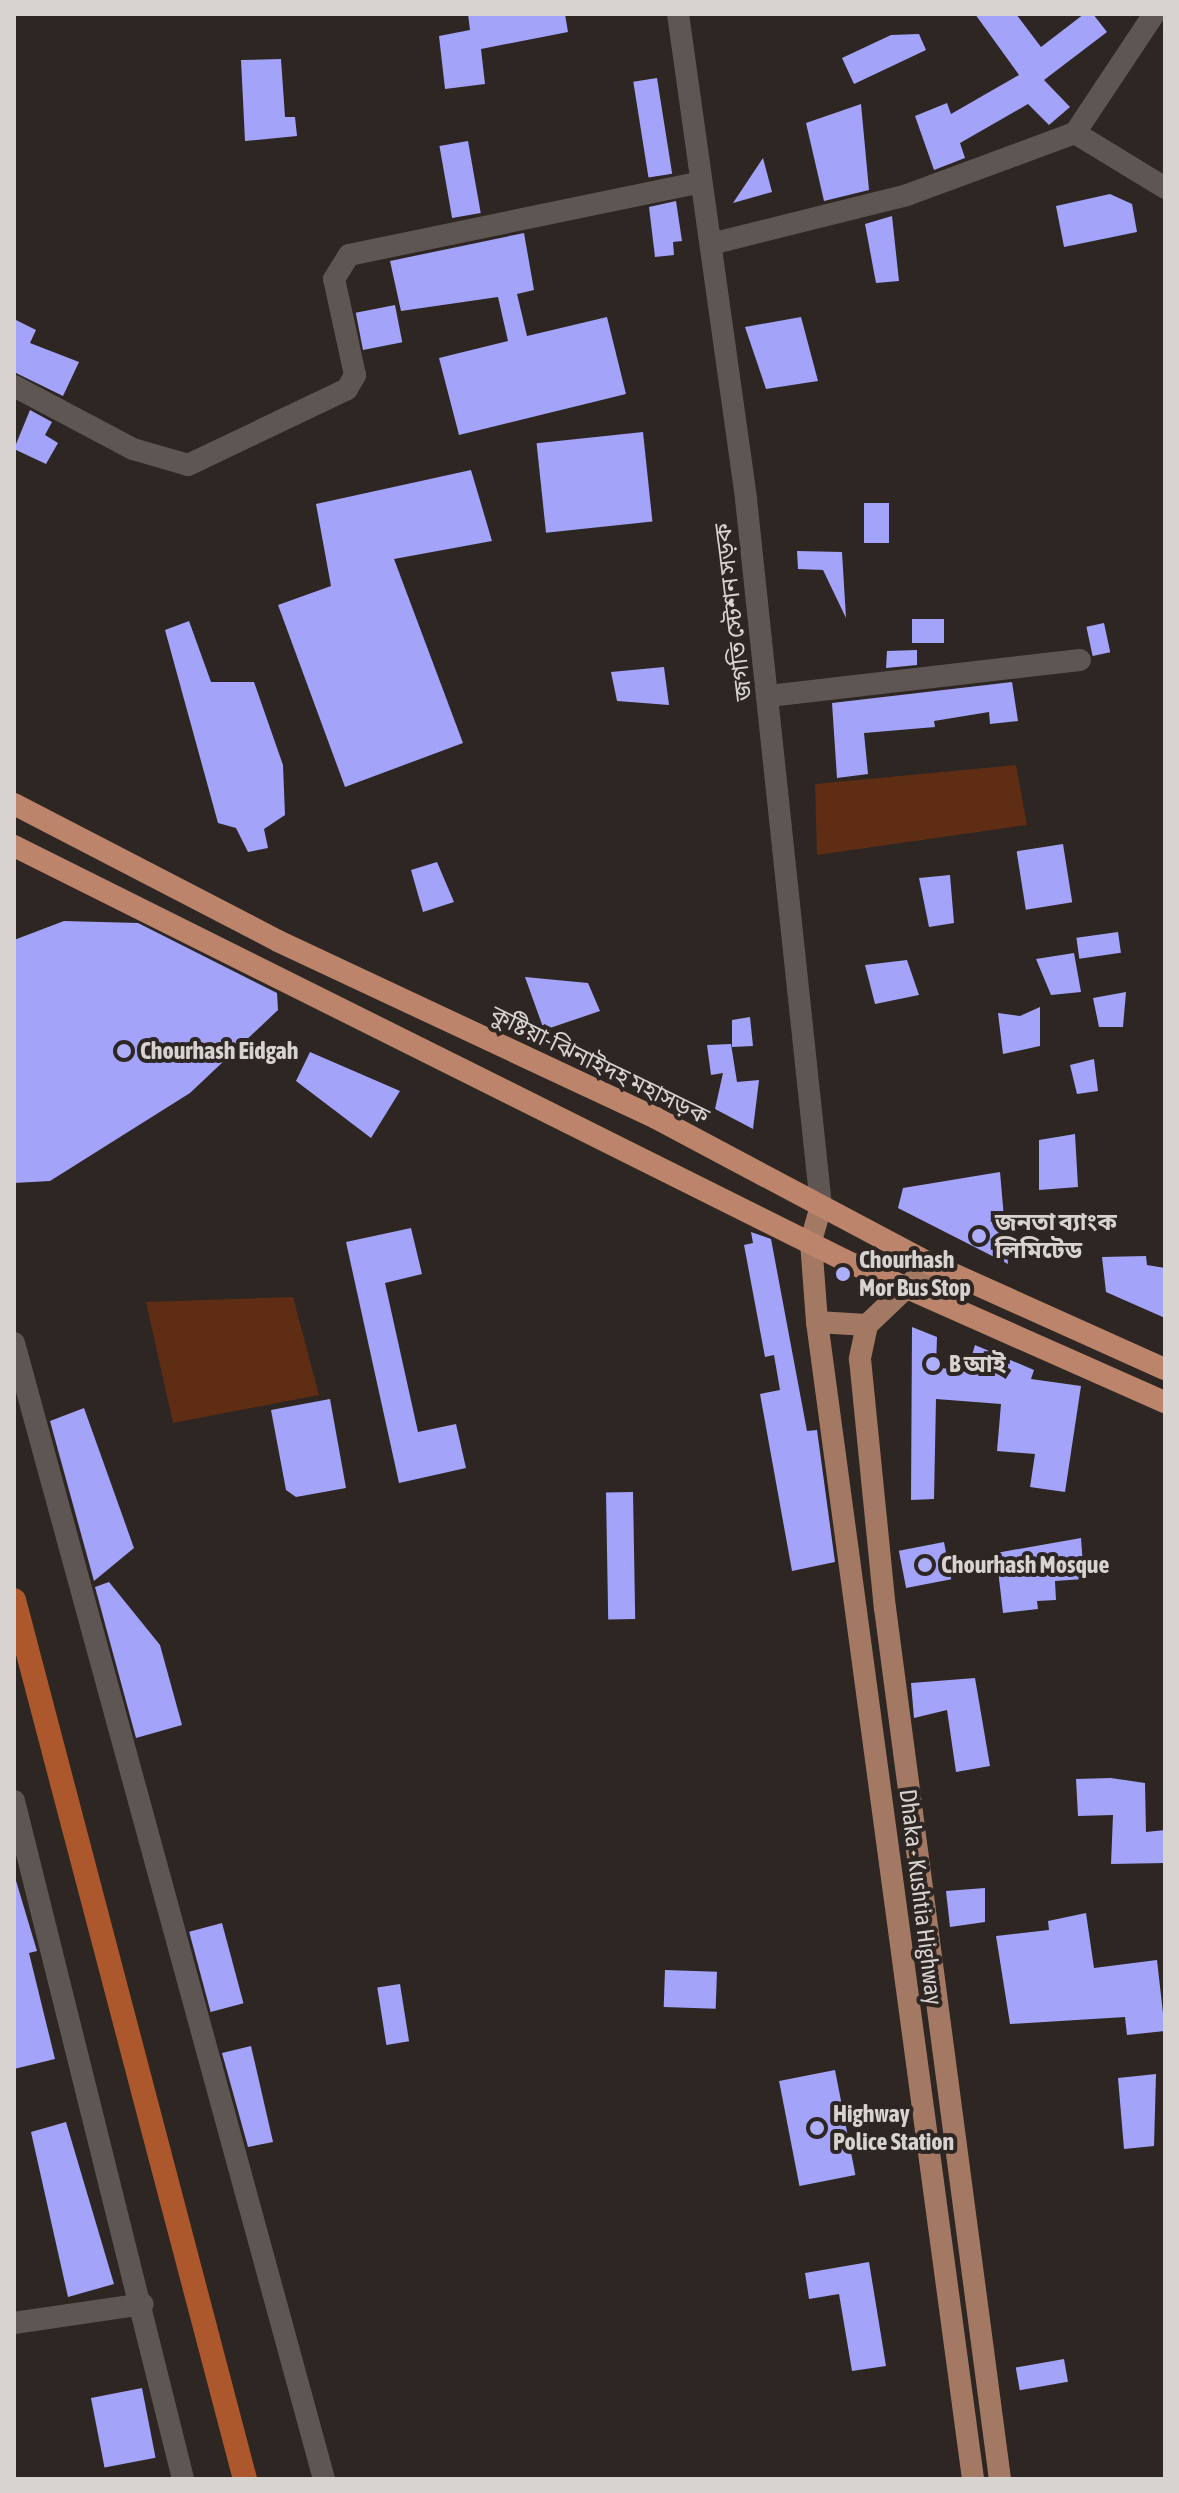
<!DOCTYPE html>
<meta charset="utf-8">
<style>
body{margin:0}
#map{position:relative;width:1179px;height:2493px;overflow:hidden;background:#2d2623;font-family:"Asap Condensed","Noto Sans Bengali",sans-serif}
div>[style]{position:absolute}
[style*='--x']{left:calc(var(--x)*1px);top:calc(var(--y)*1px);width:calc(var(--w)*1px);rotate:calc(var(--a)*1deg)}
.green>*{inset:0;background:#5e2d13}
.canal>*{height:24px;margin:-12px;padding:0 12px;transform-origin:12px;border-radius:12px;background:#ad582c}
.building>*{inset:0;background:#a3a3fa;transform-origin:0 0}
.minor>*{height:22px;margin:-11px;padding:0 11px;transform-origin:11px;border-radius:11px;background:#5d5652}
.tertiary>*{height:22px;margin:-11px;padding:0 11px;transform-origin:11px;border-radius:11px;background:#5d5652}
.primary>*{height:22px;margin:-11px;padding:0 11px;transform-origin:11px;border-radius:11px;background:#a47964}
.trunk>*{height:22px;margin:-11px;padding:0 11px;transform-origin:11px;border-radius:11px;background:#bc846a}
.dots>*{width:22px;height:22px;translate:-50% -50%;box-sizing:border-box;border:4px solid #2d2623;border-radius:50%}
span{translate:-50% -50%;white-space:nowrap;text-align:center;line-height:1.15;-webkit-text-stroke:8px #2d2623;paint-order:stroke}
.street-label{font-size:24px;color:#d7d3d1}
.poi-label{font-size:24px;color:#d7d3d1;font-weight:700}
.left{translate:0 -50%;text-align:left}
.frame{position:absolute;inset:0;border:16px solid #d7d3d1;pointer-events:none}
</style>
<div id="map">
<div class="green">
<div style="clip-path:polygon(1016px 765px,1027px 825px,817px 855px,815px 784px)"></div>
<div style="clip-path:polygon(293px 1297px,319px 1395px,173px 1423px,146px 1302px)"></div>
</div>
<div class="canal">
<div style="--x:14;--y:1600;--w:909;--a:75.28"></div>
</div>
<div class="building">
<div style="clip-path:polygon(468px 14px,565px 14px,568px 32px,481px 49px,485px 84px,445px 89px,439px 36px,470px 30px)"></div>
<div style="clip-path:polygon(975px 14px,1016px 14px,1041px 47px,1084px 14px,1093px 14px,1107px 32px,1044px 80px,1070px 107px,1049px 125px,1028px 104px,960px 143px,965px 158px,934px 170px,915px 116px,947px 103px,951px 114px,1019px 75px)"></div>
<div style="clip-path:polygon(919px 34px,926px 50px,854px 84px,842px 58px,891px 35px)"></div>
<div style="clip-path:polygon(281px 59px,285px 117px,295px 117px,297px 136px,245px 141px,241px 60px)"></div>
<div style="left:657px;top:78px;width:97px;height:24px;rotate:81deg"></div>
<div style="clip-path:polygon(861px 104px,869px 190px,824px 201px,806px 123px)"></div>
<div style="left:468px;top:141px;width:73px;height:29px;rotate:80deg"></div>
<div style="clip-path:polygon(763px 158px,772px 192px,733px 203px)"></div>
<div style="clip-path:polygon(1110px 194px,1132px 204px,1137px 232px,1064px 247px,1056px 206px)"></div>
<div style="clip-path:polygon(676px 201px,682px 241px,673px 242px,674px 255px,655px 257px,649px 207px)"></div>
<div style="clip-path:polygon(892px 216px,899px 281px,876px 283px,865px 224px)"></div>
<div style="clip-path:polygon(524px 233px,534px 290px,517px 294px,527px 336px,607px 317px,626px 394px,459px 435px,439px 358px,508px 341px,498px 297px,401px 311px,390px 261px)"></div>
<div style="left:395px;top:305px;width:38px;height:40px;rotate:79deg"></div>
<div style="clip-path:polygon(801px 317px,818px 381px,766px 389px,745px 327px)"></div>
<div style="clip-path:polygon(14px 319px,36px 330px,30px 343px,79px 362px,63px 396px,14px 372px)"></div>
<div style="clip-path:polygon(30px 410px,52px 422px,45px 435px,58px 443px,46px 464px,14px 449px)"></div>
<div style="left:643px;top:432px;width:90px;height:107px;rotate:84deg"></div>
<div style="clip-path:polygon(471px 470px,492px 541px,394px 559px,463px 743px,345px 787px,278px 605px,331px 586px,316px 504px)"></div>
<div style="left:864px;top:503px;width:25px;height:40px"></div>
<div style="clip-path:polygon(797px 551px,842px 552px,846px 618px,823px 570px,798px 569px)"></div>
<div style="left:944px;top:619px;width:24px;height:32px;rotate:90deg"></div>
<div style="clip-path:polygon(189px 621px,211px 682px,254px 682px,283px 765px,285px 815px,264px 829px,268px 848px,248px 852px,236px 828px,218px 823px,165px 630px)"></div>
<div style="left:1104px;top:623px;width:30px;height:18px;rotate:78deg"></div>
<div style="clip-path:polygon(917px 650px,917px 665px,886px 668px,887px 651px)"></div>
<div style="clip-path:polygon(664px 667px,669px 705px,617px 701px,611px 672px)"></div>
<div style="clip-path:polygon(1012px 682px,1018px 721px,990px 724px,989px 712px,934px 721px,935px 727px,864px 733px,868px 774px,837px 778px,832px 703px)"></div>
<div style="left:1063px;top:844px;width:59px;height:47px;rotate:81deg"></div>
<div style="clip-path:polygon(437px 862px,454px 902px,423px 912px,411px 870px)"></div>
<div style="clip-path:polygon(950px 875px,954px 923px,929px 927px,919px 878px)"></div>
<div style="clip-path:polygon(64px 921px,138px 923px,277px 993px,278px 1010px,190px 1093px,50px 1181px,14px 1183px,14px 940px)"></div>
<div style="left:1118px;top:932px;width:21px;height:42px;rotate:82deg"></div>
<div style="clip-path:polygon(1074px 953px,1081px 992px,1051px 995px,1036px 959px)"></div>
<div style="clip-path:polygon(907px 960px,919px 995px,875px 1004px,865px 965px)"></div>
<div style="clip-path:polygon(525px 977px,588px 983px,600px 1011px,544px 1030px)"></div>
<div style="clip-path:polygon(1126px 992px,1123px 1027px,1099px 1027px,1093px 998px)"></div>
<div style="clip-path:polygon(1040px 1007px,1040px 1046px,1003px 1054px,998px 1013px,1020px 1016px)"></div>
<div style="clip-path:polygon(750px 1017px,753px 1046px,732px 1047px,732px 1020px)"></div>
<div style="clip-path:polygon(731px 1044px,737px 1082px,759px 1080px,753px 1129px,715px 1109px,723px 1073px,711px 1075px,707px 1045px)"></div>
<div style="clip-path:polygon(310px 1052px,400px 1091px,371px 1138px,296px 1081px)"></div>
<div style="clip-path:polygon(1094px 1059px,1098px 1091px,1077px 1094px,1070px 1065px)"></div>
<div style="clip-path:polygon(1075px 1134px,1078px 1187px,1039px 1190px,1039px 1140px)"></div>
<div style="clip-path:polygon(1000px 1172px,1008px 1264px,898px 1208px,903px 1188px)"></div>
<div style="clip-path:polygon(411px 1228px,422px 1274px,385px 1283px,418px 1432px,456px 1424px,466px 1468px,399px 1483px,346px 1242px)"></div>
<div style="clip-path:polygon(751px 1232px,771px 1239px,807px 1431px,817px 1430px,835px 1562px,792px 1571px,760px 1394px,780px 1390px,774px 1355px,765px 1357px,744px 1245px,753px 1243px)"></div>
<div style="clip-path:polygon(1146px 1256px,1147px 1265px,1165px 1268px,1165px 1318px,1106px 1292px,1102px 1257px)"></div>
<div style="clip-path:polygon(912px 1327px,937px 1337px,936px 1367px,967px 1372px,975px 1345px,1034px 1370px,1031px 1379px,1081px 1386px,1065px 1492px,1030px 1487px,1035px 1454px,997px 1451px,1001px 1404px,936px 1399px,934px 1499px,911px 1500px)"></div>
<div style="clip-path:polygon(330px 1399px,346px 1488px,296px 1497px,286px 1490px,271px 1410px)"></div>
<div style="clip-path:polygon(84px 1408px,134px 1548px,94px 1581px,50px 1421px)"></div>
<div style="left:633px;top:1492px;width:127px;height:27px;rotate:89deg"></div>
<div style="clip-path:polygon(1081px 1538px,1084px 1579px,1055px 1581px,1056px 1600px,1037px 1601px,1038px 1609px,1003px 1613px,996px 1553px)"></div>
<div style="left:944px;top:1542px;width:38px;height:46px;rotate:79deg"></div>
<div style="clip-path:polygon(109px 1582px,160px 1645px,182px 1725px,136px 1738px,95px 1587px)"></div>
<div style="clip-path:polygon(975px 1678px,990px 1766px,956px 1772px,947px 1710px,914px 1718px,911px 1683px)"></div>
<div style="clip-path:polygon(1111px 1778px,1145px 1783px,1146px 1832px,1165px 1830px,1165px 1863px,1111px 1864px,1113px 1815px,1078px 1816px,1076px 1779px)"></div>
<div style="clip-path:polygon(14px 1874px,37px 1951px,29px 1953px,55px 2059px,14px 2069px)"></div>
<div style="clip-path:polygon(985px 1888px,985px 1922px,950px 1927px,946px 1891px)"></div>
<div style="clip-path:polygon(1086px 1913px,1094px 1968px,1157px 1960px,1165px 2031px,1127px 2035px,1125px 2017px,1010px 2024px,996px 1936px,1049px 1930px,1048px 1921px)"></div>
<div style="left:222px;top:1923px;width:83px;height:34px;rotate:75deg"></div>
<div style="left:665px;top:1970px;width:52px;height:37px;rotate:2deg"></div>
<div style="left:400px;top:1984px;width:58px;height:23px;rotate:81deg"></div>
<div style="clip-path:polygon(251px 2046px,273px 2142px,248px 2147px,222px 2053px)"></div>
<div style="left:835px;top:2070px;width:107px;height:57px;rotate:79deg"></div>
<div style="clip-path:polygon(1156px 2074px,1154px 2146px,1124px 2149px,1118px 2078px)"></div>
<div style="clip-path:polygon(66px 2122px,114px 2284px,68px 2297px,31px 2132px)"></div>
<div style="clip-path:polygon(869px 2262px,886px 2366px,852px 2371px,839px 2294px,809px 2299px,805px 2273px)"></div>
<div style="left:1064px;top:2359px;width:23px;height:49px;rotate:80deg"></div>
<div style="left:142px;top:2388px;width:71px;height:52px;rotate:79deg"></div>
</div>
<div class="minor">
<div style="--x:1075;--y:133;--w:105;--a:31.4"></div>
<div style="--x:715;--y:243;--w:198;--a:-14"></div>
<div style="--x:907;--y:195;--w:179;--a:-20.3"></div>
<div style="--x:1075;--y:133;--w:143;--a:-56.4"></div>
<div style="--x:14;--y:386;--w:135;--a:27.9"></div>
<div style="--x:133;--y:449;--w:57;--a:16.2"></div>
<div style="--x:188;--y:465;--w:176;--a:-25.5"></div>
<div style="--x:347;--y:389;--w:16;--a:-60"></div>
<div style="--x:355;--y:375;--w:98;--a:-102.3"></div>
<div style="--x:334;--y:279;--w:28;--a:-58"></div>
<div style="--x:349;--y:255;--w:359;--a:-11.7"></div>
<div style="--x:769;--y:696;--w:313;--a:-6.6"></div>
<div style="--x:14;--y:1343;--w:1178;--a:74.74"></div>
<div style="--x:14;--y:1801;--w:699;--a:76"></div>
<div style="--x:14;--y:2323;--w:130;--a:-8.4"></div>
</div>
<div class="tertiary">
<div style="--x:678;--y:14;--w:490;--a:82"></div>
<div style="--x:746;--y:499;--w:711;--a:83.94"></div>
</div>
<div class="primary">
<div style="--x:821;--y:1206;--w:37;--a:106"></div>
<div style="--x:811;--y:1242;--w:80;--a:85.7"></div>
<div style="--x:817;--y:1322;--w:1167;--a:82.32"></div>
<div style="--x:817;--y:1322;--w:50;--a:3.4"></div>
<div style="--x:867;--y:1325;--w:88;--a:-43.6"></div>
<div style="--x:867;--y:1325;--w:35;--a:102"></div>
<div style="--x:860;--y:1359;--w:250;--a:84.3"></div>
<div style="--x:885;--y:1608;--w:879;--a:82.48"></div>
</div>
<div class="trunk">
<div style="--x:14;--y:804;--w:297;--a:27.4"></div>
<div style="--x:278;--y:941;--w:417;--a:25.1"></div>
<div style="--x:656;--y:1118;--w:311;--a:28"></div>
<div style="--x:931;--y:1264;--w:256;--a:24.2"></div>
<div style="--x:14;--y:846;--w:928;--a:26.51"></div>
<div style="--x:844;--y:1260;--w:351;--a:23.9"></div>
</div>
<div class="dots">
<div style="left:124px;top:1051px;background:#adaffb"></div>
<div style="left:979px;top:1236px;background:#adaffb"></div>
<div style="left:843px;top:1274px;background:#adaffb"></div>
<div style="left:933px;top:1364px;background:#adaffb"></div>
<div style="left:925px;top:1565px;background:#adaffb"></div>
<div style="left:817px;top:2128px;background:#adaffb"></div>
</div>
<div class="street-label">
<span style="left:733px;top:612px;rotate:-97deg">জগতি স্টেশন সড়ক</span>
<span style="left:600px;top:1065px;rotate:26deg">কুষ্টিয়া-ঝিনাইদহ মহাসড়ক</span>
<span style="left:921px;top:1897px;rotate:83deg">Dhaka - Kushtia Highway</span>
</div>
<div class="poi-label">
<span class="left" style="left:140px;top:1051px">Chourhash Eidgah</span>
<span class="left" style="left:995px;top:1236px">জনতা ব্যাংক<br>লিমিটেড</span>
<span class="left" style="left:859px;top:1274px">Chourhash<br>Mor Bus Stop</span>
<span class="left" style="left:949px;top:1364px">B আই</span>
<span class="left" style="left:941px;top:1565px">Chourhash Mosque</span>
<span class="left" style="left:833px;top:2128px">Highway<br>Police Station</span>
</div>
<div class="frame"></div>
</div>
